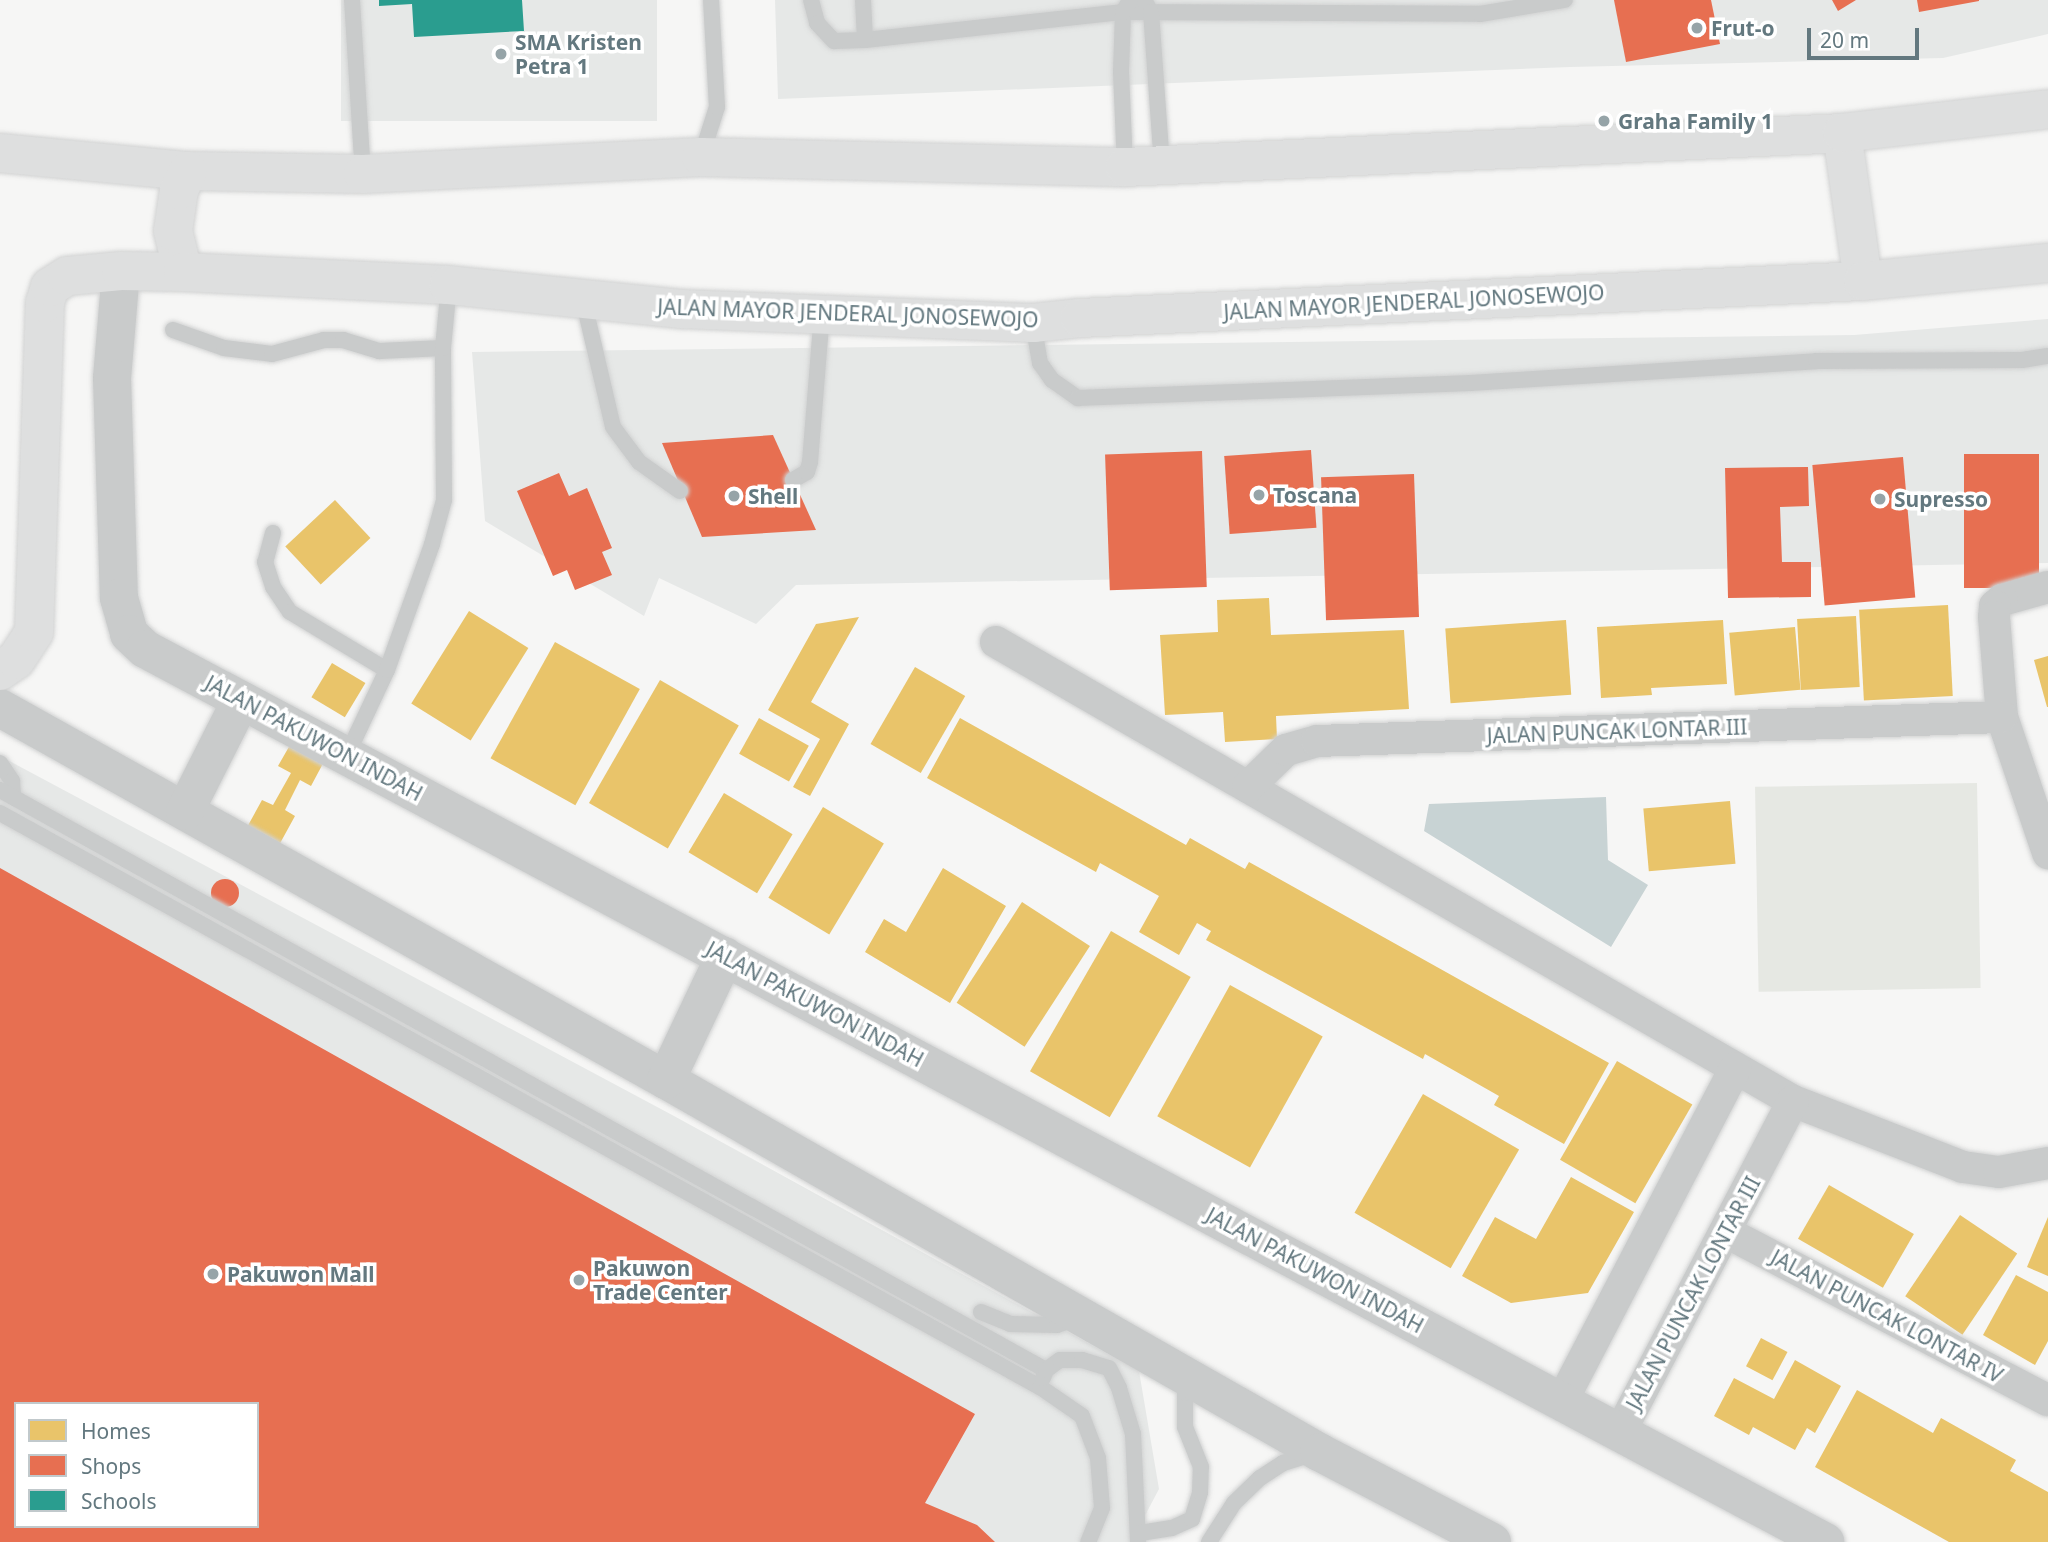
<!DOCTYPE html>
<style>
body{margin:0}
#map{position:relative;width:2048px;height:1542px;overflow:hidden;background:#f6f6f5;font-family:"Noto Sans",sans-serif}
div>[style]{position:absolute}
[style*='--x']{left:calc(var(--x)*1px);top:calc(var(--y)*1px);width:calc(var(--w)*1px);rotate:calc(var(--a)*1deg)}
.built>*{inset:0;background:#e6e8e7;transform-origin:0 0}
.green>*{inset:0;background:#e6e8e3;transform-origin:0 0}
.water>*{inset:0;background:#c8d3d4}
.homes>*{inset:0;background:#e9c46a;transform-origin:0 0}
.shops>*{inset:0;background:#e76f51;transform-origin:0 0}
.round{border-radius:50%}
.schools>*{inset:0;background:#2a9d8f}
.roads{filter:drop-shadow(0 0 2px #d1d2d2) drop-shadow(0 0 2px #d1d2d2)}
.service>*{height:16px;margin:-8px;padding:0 8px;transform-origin:8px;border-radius:8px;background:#c9cbcb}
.minor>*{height:32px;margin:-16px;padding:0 16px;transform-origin:16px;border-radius:16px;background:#c9cbcb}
.tertiary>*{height:38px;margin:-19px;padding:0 19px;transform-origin:19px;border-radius:19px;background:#c9cbcb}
.secondary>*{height:38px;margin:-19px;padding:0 19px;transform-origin:19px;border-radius:19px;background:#dedfdf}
.dots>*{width:19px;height:19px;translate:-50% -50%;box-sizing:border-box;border:4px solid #fff;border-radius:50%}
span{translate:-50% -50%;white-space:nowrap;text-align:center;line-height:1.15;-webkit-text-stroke:7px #fff;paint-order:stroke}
.poi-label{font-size:21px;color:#63787f;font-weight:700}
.left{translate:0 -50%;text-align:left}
.street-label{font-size:21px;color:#63787f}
.legend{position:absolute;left:14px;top:1402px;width:245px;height:126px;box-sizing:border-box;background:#fff;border:2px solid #c1c9cc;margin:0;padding:9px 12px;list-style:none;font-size:21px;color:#63787f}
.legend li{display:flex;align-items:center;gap:14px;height:35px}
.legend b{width:35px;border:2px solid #c1c9cc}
.scale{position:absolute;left:1807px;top:28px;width:112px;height:32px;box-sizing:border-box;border:4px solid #63787f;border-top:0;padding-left:9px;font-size:21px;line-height:24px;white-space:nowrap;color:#63787f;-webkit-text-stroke:5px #fff;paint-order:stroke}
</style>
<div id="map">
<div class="built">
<div style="left:341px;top:0;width:316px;height:121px"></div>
<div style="clip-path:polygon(775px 0,2048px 0,2048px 34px,1943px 58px,1570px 67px,778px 99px)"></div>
<div style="clip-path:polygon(2048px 319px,2048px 563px,796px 585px,756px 624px,659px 578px,644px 616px,485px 521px,472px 352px,1854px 335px)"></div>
<div style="clip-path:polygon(evenodd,0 756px,674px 1116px,1139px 1371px,1159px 1489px,1131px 1542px,0 1542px,0 756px,16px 1404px,257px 1404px,257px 1526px,16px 1526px,16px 1404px)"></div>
</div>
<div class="green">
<div style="left:1977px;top:783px;width:205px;height:222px;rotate:89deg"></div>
</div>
<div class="water">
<div style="clip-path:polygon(1606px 797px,1608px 860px,1648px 885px,1611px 947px,1424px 831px,1429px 804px)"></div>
</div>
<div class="homes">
<div style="left:335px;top:500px;width:52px;height:68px;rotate:47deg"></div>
<div style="clip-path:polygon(1269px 598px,1271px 635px,1404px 630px,1409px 709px,1276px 716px,1277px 739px,1225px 742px,1223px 712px,1165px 715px,1160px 635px,1218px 632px,1217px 600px)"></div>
<div style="left:1948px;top:605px;width:91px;height:89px;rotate:87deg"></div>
<div style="left:469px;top:611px;width:70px;height:109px;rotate:32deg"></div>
<div style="left:1856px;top:616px;width:71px;height:59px;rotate:87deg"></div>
<div style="clip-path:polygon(859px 617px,811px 702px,849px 724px,810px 796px,793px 787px,820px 739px,768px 710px,816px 624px)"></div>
<div style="left:1566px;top:620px;width:75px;height:121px;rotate:86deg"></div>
<div style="clip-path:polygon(1723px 620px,1727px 684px,1651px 688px,1652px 695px,1601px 698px,1597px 627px)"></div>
<div style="left:1795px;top:627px;width:63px;height:66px;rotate:85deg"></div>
<div style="left:555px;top:642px;width:97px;height:133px;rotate:29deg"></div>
<div style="clip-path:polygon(2048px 656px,2048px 707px,2047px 707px,2034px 660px)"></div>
<div style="left:332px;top:663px;width:39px;height:40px;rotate:31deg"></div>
<div style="left:915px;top:667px;width:58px;height:89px;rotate:30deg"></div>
<div style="left:660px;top:680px;width:91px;height:142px;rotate:30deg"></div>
<div style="left:759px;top:718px;width:57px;height:41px;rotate:29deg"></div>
<div style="clip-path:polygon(960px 718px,1186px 845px,1190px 838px,1245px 869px,1249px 862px,1609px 1063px,1564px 1144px,1494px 1105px,1499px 1096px,1425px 1054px,1423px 1059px,1206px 940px,1211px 931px,1197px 923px,1179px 955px,1139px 932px,1159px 896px,1100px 863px,1096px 872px,927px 778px)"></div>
<div style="clip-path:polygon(294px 738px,327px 756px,311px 786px,300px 780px,285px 810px,295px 816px,278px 847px,246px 829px,262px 800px,273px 805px,291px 773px,278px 766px)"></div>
<div style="left:724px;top:793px;width:80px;height:69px;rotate:31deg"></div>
<div style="left:1730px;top:801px;width:63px;height:87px;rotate:85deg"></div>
<div style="left:823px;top:807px;width:71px;height:106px;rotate:31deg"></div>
<div style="clip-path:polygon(943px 868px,1006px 906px,950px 1003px,865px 952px,884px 919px,906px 932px)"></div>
<div style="left:1022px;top:902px;width:81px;height:120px;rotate:33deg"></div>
<div style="left:1111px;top:931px;width:92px;height:162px;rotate:30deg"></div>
<div style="left:1230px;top:985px;width:106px;height:150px;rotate:29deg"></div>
<div style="left:1617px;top:1061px;width:87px;height:114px;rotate:30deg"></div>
<div style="left:1423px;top:1094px;width:111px;height:137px;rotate:30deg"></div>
<div style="clip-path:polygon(1571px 1177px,1634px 1212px,1588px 1293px,1511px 1303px,1462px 1276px,1495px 1217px,1536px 1239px)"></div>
<div style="left:1829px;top:1185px;width:98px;height:62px;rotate:30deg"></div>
<div style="left:1960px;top:1215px;width:69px;height:98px;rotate:34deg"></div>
<div style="clip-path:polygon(2048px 1217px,2048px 1276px,2027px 1267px)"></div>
<div style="clip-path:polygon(2016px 1275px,2048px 1292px,2048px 1341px,2035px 1365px,1983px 1335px)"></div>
<div style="left:1761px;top:1338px;width:30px;height:32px;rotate:28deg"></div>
<div style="clip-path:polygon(1795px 1360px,1841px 1386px,1815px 1433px,1807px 1428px,1795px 1450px,1753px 1427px,1749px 1435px,1714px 1416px,1734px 1378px,1774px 1399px)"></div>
<div style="clip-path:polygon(1857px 1390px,1933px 1433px,1941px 1418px,2016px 1460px,2010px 1471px,2048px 1492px,2048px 1542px,1949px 1542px,1815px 1467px)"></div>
</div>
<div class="shops">
<div style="clip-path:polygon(1614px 0,1711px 0,1720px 44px,1626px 62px)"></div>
<div style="clip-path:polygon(1832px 0,1856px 0,1838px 11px)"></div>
<div style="clip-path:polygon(1917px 0,1979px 0,1979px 1px,1919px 12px)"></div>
<div style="clip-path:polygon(773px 435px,816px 530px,702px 537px,662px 443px)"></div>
<div style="left:1311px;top:450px;width:78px;height:87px;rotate:86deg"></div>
<div style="left:1202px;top:451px;width:136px;height:97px;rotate:88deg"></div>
<div style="left:1964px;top:454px;width:75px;height:134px"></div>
<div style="left:1903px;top:457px;width:141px;height:91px;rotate:85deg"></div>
<div style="clip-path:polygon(1808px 467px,1809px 506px,1780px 507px,1782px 562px,1811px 562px,1811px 597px,1728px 598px,1725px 468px)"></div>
<div style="clip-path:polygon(559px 473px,569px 496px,587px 488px,612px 548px,602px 552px,612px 575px,575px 590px,567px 570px,553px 576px,517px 491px)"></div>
<div style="left:1414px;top:474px;width:143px;height:93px;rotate:88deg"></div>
<div style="clip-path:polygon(evenodd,0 868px,975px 1414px,925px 1503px,977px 1525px,995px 1542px,0 1542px,0 868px,16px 1404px,257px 1404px,257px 1526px,16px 1526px,16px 1404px)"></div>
<div class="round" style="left:211px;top:879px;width:28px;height:28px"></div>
</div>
<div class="schools">
<div style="clip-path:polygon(379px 0,522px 0,524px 31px,414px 37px,412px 4px,379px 6px)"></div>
</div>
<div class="roads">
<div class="service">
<div style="--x:352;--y:0;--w:174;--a:86.4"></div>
<div style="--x:811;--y:0;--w:24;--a:75"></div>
<div style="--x:817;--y:23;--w:25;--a:47"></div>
<div style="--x:834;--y:41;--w:31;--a:-2"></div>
<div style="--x:865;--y:40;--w:260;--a:-6.2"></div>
<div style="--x:1123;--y:12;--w:357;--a:0.3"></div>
<div style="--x:1480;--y:14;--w:86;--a:-9.4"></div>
<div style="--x:863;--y:0;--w:40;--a:87.1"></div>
<div style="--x:1144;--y:0;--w:14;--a:60"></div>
<div style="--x:1151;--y:12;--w:154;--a:85.9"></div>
<div style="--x:701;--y:157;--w:52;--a:-72.3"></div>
<div style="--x:717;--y:107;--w:107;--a:-93.2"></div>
<div style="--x:1125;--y:167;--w:95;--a:-92.4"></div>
<div style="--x:1121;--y:72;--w:60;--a:-88.1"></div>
<div style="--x:1123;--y:12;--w:14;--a:-60"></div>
<div style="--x:583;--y:299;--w:131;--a:76.8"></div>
<div style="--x:613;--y:427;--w:44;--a:53.4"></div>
<div style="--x:639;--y:462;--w:50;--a:35.3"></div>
<div style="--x:1033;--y:323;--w:41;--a:80.1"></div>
<div style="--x:1040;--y:363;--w:21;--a:55"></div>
<div style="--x:1052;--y:380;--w:32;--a:35"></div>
<div style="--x:1078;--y:398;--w:392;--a:-2.2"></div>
<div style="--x:1470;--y:383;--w:347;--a:-3.6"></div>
<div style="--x:1816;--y:361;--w:206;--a:-0.3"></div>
<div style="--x:2022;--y:360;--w:26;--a:-9"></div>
<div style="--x:173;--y:330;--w:54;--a:19.4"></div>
<div style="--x:224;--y:348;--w:48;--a:7.1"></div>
<div style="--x:272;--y:354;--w:54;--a:-15.1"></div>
<div style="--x:324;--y:340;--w:19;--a:0"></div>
<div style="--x:343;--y:340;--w:38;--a:17"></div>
<div style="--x:379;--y:351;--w:64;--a:-2.7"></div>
<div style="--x:793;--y:480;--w:16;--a:-30"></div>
<div style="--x:807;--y:472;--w:10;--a:-73"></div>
<div style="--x:810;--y:462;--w:148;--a:-85.4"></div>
<div style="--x:273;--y:533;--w:30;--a:105"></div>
<div style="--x:265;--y:562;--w:26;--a:72"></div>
<div style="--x:273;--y:587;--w:30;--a:56"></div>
<div style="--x:290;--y:612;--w:113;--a:30.9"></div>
<div style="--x:347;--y:755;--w:94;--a:-64.8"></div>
<div style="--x:387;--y:670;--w:134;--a:-70.3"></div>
<div style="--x:432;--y:544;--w:46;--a:-74.7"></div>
<div style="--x:444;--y:500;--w:152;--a:-90.4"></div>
<div style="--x:443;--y:348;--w:63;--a:-84.6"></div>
<div style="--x:0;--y:763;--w:22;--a:56"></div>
<div style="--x:12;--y:781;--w:16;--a:86"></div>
<div style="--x:0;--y:790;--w:1196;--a:29.01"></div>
<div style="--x:0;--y:813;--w:1188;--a:28.9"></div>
<div style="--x:1040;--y:1387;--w:51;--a:34.6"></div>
<div style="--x:1082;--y:1416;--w:45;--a:69.1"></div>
<div style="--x:1098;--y:1458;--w:50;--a:85.4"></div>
<div style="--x:1102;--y:1508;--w:37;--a:112"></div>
<div style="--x:981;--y:1312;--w:31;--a:22"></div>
<div style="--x:1010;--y:1324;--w:47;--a:1.2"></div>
<div style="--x:1057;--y:1325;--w:19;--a:-18"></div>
<div style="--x:1043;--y:1378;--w:9;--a:-69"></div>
<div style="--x:1046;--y:1370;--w:17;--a:-36"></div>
<div style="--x:1060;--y:1360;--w:22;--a:0"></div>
<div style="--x:1082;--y:1360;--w:28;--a:17"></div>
<div style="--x:1109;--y:1368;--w:22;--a:63"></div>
<div style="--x:1119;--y:1388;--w:48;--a:73.1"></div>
<div style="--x:1133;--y:1434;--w:108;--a:87.3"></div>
<div style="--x:1140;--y:1533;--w:32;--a:-9"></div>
<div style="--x:1172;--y:1528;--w:22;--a:-24"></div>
<div style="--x:1192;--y:1519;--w:28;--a:-73"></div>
<div style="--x:1200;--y:1492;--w:25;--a:-88"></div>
<div style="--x:1201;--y:1467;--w:43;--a:-111.8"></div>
<div style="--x:1185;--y:1427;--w:34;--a:-90"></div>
<div style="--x:1185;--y:1393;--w:15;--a:-74"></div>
<div style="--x:1209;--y:1542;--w:46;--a:-57.3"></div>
<div style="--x:1234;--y:1503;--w:36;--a:-44"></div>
<div style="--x:1260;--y:1478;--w:27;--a:-33"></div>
<div style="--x:1283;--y:1463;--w:31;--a:-17"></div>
</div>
<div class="minor">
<div style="--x:2048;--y:587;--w:48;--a:164.2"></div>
<div style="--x:2002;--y:600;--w:9;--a:139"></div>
<div style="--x:1995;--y:606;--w:11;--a:95"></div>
<div style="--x:1994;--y:617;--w:100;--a:85.4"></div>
<div style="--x:2002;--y:717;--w:144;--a:71.3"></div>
<div style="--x:996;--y:642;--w:920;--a:29.94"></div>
<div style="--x:1793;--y:1101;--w:182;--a:21.2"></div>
<div style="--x:1963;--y:1167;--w:36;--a:8"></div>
<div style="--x:1999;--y:1172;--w:50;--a:-10.4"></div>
<div style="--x:1248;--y:787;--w:53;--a:-44.2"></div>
<div style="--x:1286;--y:750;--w:32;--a:-16"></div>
<div style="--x:1317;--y:741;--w:685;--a:-2.01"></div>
<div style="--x:1726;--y:1232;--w:363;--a:27.6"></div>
<div style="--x:1562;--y:1401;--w:375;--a:-62.5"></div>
<div style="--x:1620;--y:1432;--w:373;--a:-62.4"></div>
</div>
<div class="tertiary">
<div style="--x:121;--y:271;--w:107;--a:94.8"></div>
<div style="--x:112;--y:378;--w:220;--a:88.2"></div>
<div style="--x:119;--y:598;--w:37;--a:74"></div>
<div style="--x:129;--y:634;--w:22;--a:43"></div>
<div style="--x:145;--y:649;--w:1903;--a:27.99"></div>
<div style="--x:0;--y:708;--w:763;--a:29.19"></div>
<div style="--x:666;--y:1080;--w:752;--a:29.67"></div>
<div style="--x:1319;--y:1452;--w:195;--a:27.5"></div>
<div style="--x:185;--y:811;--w:124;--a:-63.2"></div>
<div style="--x:666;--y:1080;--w:137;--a:-64.6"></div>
</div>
<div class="secondary">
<div style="--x:1842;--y:133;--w:149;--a:81.9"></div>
<div style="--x:0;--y:153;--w:189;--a:5.5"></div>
<div style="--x:188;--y:171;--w:175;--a:1"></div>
<div style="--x:363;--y:174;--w:338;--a:-2.9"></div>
<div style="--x:701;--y:157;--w:424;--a:1.4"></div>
<div style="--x:1125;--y:167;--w:718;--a:-2.71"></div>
<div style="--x:1842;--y:133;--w:207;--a:-6.6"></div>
<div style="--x:183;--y:272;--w:42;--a:-103.7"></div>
<div style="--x:173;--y:231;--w:41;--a:-81.7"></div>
<div style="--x:179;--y:190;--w:21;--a:-65"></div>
<div style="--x:0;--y:671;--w:19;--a:-35"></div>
<div style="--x:16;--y:660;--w:33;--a:-57"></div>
<div style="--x:34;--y:632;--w:329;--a:-88.1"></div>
<div style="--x:45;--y:303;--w:17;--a:-73"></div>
<div style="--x:50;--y:287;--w:20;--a:-33"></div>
<div style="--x:67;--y:276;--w:54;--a:-5.3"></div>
<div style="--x:121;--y:271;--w:62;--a:0.9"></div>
<div style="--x:183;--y:272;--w:266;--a:2.8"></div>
<div style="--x:449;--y:285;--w:234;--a:5.9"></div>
<div style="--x:682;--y:309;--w:351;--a:2.3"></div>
<div style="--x:1033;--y:323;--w:47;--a:-6.1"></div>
<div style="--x:1080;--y:318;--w:784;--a:-2.71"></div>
<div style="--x:1863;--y:281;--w:186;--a:-5.6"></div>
</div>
</div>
<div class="dots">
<div style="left:1697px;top:28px;background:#96a4a8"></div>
<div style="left:501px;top:54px;background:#96a4a8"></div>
<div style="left:1604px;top:121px;background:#96a4a8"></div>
<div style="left:1259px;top:495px;background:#96a4a8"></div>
<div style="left:734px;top:496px;background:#96a4a8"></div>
<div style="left:1880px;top:499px;background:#96a4a8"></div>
<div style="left:213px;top:1274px;background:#96a4a8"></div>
<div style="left:579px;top:1280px;background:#96a4a8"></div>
</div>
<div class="poi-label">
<span class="left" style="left:1711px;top:28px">Frut-o</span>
<span class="left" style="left:515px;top:54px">SMA Kristen<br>Petra 1</span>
<span class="left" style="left:1618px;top:121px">Graha Family 1</span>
<span class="left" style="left:1273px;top:495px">Toscana</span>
<span class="left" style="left:748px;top:496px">Shell</span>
<span class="left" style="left:1894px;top:499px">Supresso</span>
<span class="left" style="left:593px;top:1280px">Pakuwon<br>Trade Center</span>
<span class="left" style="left:227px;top:1274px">Pakuwon Mall</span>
</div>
<div class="street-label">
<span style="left:1414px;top:302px;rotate:-3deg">JALAN MAYOR JENDERAL JONOSEWOJO</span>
<span style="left:848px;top:313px;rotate:2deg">JALAN MAYOR JENDERAL JONOSEWOJO</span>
<span style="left:1617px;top:731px;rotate:-2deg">JALAN PUNCAK LONTAR III</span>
<span style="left:314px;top:738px;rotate:28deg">JALAN PAKUWON INDAH</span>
<span style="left:815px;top:1004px;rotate:28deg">JALAN PAKUWON INDAH</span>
<span style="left:1315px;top:1270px;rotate:28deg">JALAN PAKUWON INDAH</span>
<span style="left:1693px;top:1293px;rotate:-62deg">JALAN PUNCAK LONTAR III</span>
<span style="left:1887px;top:1316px;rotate:28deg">JALAN PUNCAK LONTAR IV</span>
</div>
<ul class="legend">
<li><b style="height:19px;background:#e9c46a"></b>Homes</li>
<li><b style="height:19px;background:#e76f51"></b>Shops</li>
<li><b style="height:19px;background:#2a9d8f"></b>Schools</li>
</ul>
<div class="scale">20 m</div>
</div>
